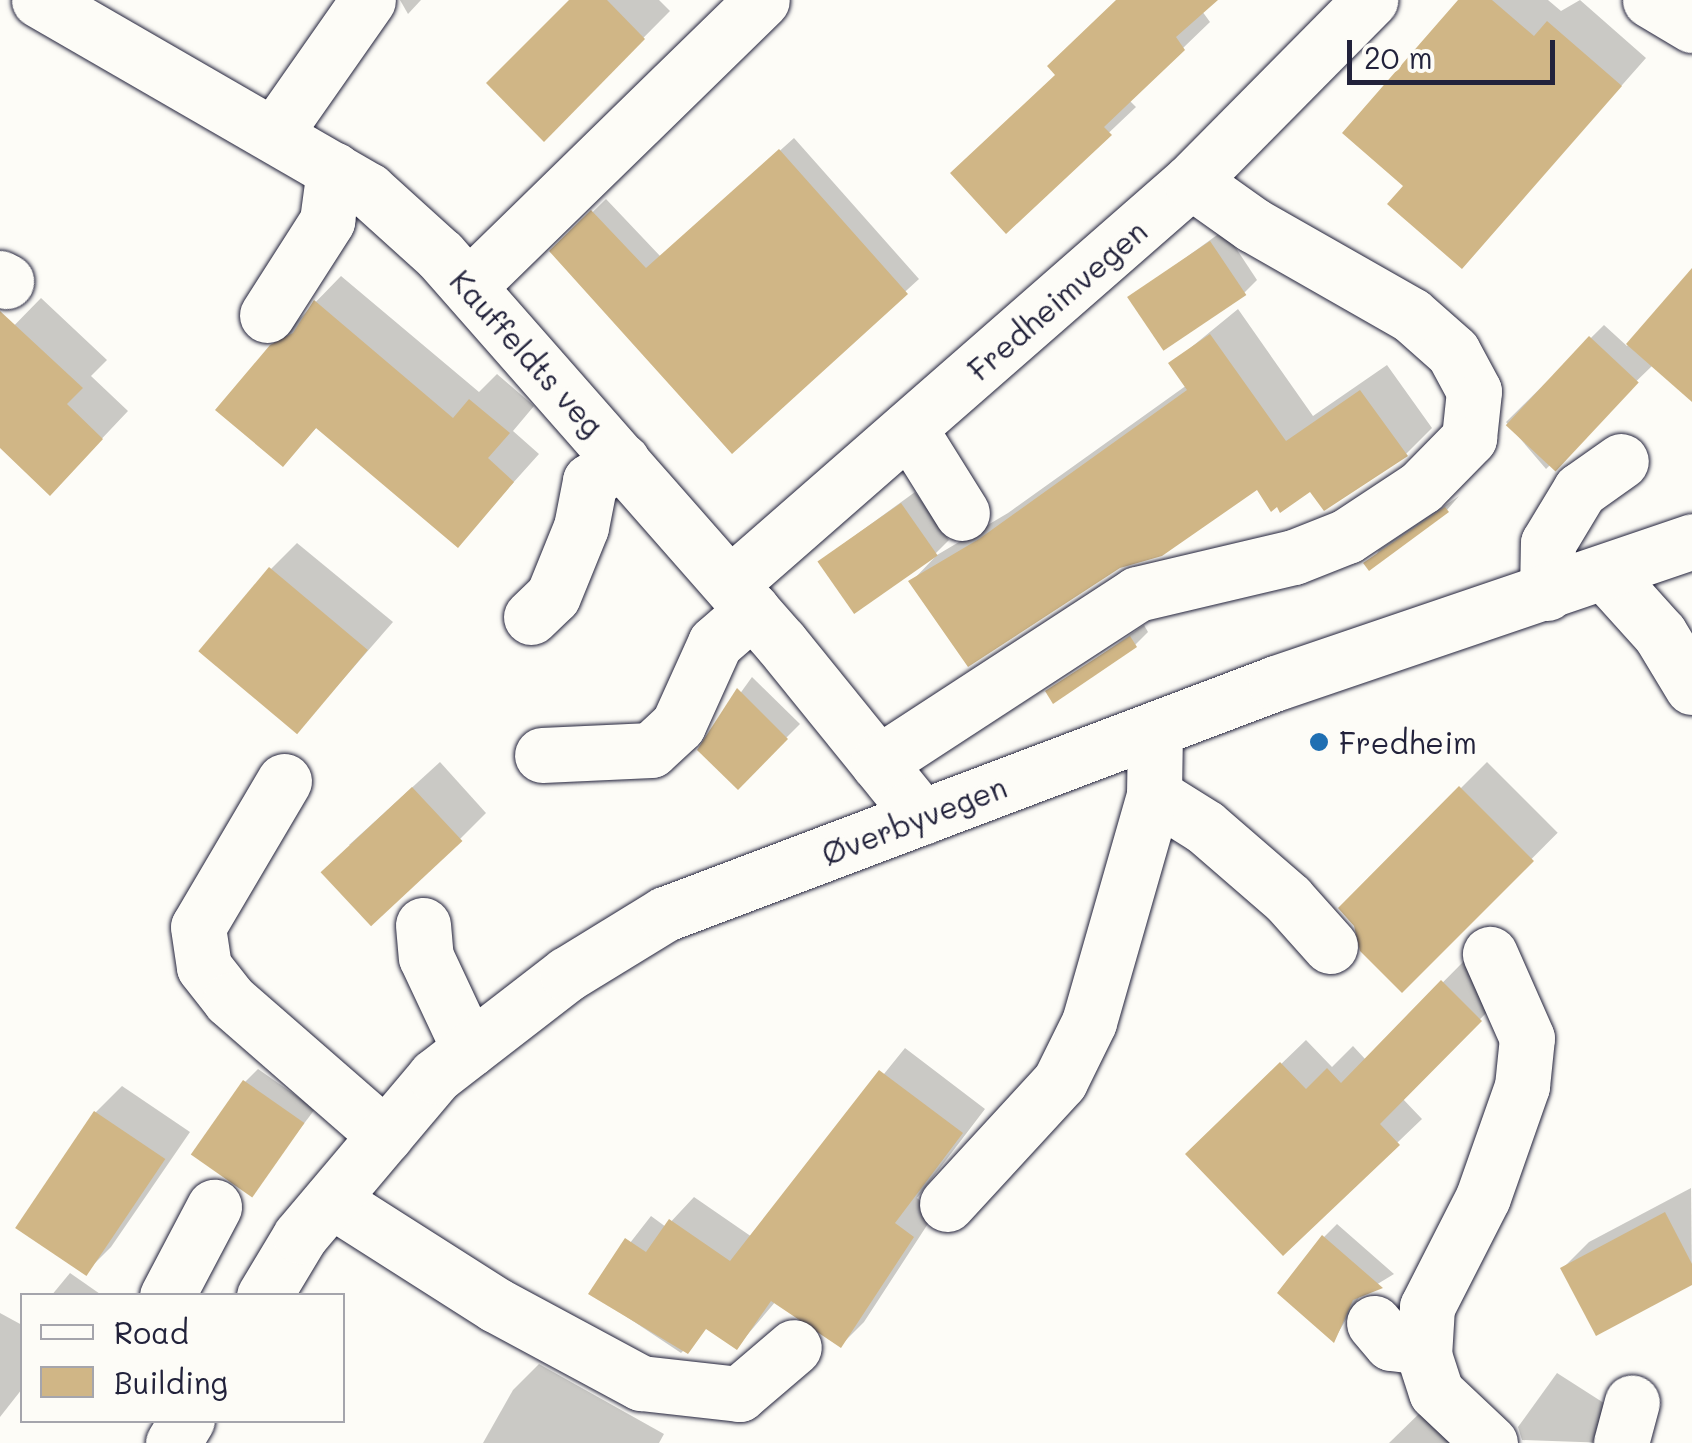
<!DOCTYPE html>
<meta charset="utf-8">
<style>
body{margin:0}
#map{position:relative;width:1692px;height:1443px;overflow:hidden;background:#fdfcf7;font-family:Mali,sans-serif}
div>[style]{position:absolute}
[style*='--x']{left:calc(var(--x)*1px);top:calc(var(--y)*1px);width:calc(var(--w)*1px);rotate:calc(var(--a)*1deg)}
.shadow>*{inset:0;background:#0003;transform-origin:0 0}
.building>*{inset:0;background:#d0b686;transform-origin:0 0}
.roads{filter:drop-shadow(0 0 2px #22223b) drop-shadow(0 0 2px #22223b)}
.minor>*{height:55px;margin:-27.5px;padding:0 27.5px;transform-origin:27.5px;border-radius:27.5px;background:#fdfcf7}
.major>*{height:55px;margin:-27.5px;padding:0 27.5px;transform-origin:27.5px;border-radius:27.5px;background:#fdfcf7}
.dots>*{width:28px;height:28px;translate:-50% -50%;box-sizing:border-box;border:5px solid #fdfcf7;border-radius:50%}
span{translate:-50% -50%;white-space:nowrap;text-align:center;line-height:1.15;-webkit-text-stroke:8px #fdfcf7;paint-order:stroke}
.street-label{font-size:30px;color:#22223b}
.poi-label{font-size:30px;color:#22223b}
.left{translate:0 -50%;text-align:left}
.legend{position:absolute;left:20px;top:1293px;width:325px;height:130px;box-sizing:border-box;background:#fdfcf7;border:2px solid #a5a5ac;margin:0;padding:12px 18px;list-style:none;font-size:30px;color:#22223b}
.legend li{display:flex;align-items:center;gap:20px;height:50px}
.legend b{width:50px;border:2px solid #a5a5ac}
.scale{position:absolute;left:1347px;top:40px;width:208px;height:45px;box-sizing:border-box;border:5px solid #22223b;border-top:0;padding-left:12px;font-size:30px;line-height:35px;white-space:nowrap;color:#22223b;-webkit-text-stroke:8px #fdfcf7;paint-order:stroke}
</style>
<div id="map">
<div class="shadow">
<div style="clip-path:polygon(400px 0,421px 0,408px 14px)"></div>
<div style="clip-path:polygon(572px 0,659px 0,670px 11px,544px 138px)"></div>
<div style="clip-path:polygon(1118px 0,1214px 0,1202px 11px,1210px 22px,1129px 100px,1136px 107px,1006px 230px,1057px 74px)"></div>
<div style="clip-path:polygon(1462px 0,1548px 0,1561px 11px,1580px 0,1646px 58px,1462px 266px,1407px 186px)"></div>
<div style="clip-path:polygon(794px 138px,919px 279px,732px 450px,553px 251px,606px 199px,661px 257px)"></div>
<div style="clip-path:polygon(1224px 230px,1257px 280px,1244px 293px,1130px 298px)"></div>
<div style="clip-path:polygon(1692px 272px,1692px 399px,1653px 365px,1546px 469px,1506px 422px,1604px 325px,1627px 346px)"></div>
<div style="clip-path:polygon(341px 276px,479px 392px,497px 374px,534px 406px,513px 431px,539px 454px,458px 544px,318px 426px,283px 464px,272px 347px)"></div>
<div style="clip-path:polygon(41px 298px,107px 360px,91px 376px,128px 411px,76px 466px,0 444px,0 340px)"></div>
<div style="clip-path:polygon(1238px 309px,1313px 416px,1387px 365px,1432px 428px,1406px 454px,1310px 489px,1257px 487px,911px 582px,937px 555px,1008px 513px,1187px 385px,1172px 363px)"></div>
<div style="clip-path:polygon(915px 492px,949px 540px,936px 553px,820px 561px)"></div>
<div style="clip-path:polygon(1459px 496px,1447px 510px,1369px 567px,1379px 550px)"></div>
<div style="clip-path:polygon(297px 543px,393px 622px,297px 732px,271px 569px)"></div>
<div style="clip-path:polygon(1144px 625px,1148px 632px,1135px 645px,1048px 692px)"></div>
<div style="clip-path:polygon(752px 677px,800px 724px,738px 786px,700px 749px)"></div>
<div style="clip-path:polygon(440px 762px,486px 813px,460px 839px,349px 845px)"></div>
<div style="left:1487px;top:762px;width:100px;height:206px;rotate:45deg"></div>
<div style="clip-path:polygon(1467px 958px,1504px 995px,1402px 1098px,1422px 1119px,1283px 1252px,1213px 1130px,1306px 1040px,1332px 1067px,1353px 1046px,1366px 1060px)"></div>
<div style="clip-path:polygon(905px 1048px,985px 1109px,917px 1198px,935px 1213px,864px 1322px,841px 1345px,776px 1301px,737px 1347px,707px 1327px,681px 1353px,591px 1293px,651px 1216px,666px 1227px,694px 1197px,752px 1237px)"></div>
<div style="clip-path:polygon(258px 1069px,315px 1109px,251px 1194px,245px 1082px)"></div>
<div style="clip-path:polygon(122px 1086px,190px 1132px,111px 1247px,84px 1274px,96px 1112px)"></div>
<div style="clip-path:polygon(1691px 1188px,1692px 1282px,1563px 1268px,1589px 1242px)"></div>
<div style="clip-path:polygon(1337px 1224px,1394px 1274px,1361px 1294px,1334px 1340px,1324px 1237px)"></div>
<div style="clip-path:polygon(70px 1273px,103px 1296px,51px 1296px)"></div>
<div style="clip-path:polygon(0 1313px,22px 1325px,22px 1389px,0 1417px)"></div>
<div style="clip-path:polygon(539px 1364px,664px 1434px,659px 1443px,483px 1443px,513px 1390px)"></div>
<div style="clip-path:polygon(1557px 1373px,1607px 1405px,1608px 1443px,1522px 1440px,1518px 1427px)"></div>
<div style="clip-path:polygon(1429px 1404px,1467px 1443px,1389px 1443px)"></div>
</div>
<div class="building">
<div style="clip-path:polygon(569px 0,607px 0,645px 39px,544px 142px,486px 83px)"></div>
<div style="clip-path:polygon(1116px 0,1218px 0,1176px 37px,1185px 50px,1104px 127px,1112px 135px,1006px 234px,950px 173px,1055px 75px,1047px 66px)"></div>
<div style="clip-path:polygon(1458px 0,1492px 0,1534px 36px,1547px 21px,1622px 86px,1462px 269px,1387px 204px,1403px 186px,1342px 133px)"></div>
<div style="clip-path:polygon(779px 149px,908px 294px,732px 454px,549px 251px,591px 210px,646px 268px)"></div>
<div style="left:1210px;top:241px;width:65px;height:100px;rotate:56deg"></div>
<div style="clip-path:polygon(1692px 268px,1692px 402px,1626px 344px)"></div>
<div style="clip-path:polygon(314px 300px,453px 418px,469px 399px,510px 433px,488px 458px,514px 482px,458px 548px,316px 428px,283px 467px,215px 410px,270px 345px,293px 333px)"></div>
<div style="clip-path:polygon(0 311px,83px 388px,67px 404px,103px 439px,50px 496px,0 448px)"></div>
<div style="clip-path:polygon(1210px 334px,1286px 441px,1360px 390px,1408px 456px,1324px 511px,1310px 492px,1280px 513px,1277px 507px,1271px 512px,1257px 490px,1162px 556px,1120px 568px,968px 667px,908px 581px,979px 539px,1187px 390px,1168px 363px)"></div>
<div style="left:1589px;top:336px;width:68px;height:122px;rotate:43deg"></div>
<div style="left:901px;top:503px;width:64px;height:102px;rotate:55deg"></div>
<div style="clip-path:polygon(1445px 507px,1449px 512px,1369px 571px,1363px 563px)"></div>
<div style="left:269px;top:567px;width:129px;height:110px;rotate:40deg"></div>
<div style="clip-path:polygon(1130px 636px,1137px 647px,1053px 704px,1045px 691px)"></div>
<div style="clip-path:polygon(737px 688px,788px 739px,738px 790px,697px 750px)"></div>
<div style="clip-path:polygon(1459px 786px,1534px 861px,1402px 993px,1360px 951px,1354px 926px,1338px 908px)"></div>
<div style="left:412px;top:787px;width:74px;height:125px;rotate:47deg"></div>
<div style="clip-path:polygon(1441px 980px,1482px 1021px,1380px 1124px,1400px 1145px,1283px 1256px,1185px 1154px,1280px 1062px,1306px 1089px,1327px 1068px,1341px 1083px)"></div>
<div style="clip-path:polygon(879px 1070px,963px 1133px,895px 1223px,914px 1237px,841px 1348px,771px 1301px,737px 1350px,706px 1329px,688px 1354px,588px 1294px,625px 1238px,646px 1252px,669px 1219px,730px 1261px)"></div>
<div style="left:243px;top:1080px;width:75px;height:91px;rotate:35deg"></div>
<div style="left:94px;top:1111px;width:86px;height:141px;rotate:34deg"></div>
<div style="clip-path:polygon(1665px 1212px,1692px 1264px,1692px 1285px,1596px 1336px,1560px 1268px)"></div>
<div style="clip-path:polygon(1322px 1235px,1383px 1288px,1353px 1300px,1334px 1343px,1277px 1293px)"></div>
</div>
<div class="roads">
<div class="minor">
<div style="--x:39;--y:0;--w:380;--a:30"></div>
<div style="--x:368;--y:190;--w:97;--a:42.1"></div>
<div style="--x:440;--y:255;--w:517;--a:48.69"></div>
<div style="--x:781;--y:643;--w:224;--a:51"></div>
<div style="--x:1650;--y:0;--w:49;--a:30.8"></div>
<div style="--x:275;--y:133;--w:162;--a:-55"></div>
<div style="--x:0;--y:278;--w:7;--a:27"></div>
<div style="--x:469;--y:286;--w:409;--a:-44.3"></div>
<div style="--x:267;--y:315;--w:112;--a:-57.4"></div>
<div style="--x:327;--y:221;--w:52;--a:-82.3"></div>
<div style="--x:909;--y:428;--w:100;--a:58.1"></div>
<div style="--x:1605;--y:573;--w:82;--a:48"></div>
<div style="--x:1660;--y:634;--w:62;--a:58.9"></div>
<div style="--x:730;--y:584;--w:612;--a:-41.16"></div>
<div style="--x:1191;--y:181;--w:255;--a:-45.3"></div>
<div style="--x:1547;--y:593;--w:50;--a:-88.9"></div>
<div style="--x:1548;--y:543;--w:62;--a:-58.9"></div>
<div style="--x:1580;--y:490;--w:50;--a:-35.3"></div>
<div style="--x:531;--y:617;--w:30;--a:-44"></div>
<div style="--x:553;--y:596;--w:74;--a:-67.9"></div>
<div style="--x:581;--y:527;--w:47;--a:-78.9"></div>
<div style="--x:590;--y:481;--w:38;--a:-32"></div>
<div style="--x:542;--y:755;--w:109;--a:-2.6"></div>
<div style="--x:651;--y:750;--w:37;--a:-43"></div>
<div style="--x:678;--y:725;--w:90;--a:-65.7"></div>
<div style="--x:715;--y:643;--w:50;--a:-41"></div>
<div style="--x:878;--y:763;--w:309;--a:-33.1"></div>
<div style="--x:1137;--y:594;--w:161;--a:-13.3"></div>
<div style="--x:1294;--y:557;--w:57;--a:-21.6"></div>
<div style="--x:1347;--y:536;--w:89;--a:-33.5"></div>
<div style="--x:1421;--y:487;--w:69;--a:-45.6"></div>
<div style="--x:1469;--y:438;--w:47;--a:-83.9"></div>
<div style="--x:1474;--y:391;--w:44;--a:-118.3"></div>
<div style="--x:1453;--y:352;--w:56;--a:-138.6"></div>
<div style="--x:1411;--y:315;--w:182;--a:-150.3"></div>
<div style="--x:1253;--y:225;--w:76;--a:-144.6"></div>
<div style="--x:284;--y:781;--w:169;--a:120.5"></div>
<div style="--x:198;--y:927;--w:40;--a:81.5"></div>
<div style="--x:204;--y:967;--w:42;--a:51.8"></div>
<div style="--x:230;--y:1000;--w:206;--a:41.1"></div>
<div style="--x:1154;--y:795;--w:60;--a:32.1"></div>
<div style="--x:1205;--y:827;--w:110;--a:40.9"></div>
<div style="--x:1288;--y:899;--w:63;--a:48.2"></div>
<div style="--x:423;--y:925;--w:32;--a:85"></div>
<div style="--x:426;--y:957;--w:102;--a:64.9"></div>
<div style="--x:331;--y:1200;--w:196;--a:32.5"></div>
<div style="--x:496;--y:1305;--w:165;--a:28.3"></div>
<div style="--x:641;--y:1383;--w:99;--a:6.4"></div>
<div style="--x:739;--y:1394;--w:72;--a:-40.5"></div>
<div style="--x:947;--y:1204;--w:167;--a:-47.4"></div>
<div style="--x:1060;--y:1081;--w:66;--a:-63.8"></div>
<div style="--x:1089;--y:1022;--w:236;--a:-74"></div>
<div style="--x:1154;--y:795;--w:66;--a:-89.1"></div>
<div style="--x:167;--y:1296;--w:101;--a:-62.2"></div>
<div style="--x:1374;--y:1323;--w:26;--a:50"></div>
<div style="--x:1391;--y:1343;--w:33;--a:7"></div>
<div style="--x:1490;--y:1443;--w:74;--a:-136.6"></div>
<div style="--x:1436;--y:1392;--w:38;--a:-108"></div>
<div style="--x:1424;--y:1356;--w:49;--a:-86.5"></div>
<div style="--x:1427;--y:1307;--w:123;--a:-63"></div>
<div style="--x:1483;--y:1197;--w:118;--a:-70.6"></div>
<div style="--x:1522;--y:1086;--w:48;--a:-84.1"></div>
<div style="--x:1527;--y:1038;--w:92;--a:-113.8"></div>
<div style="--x:1621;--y:1443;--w:42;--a:-75"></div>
</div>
<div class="major">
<div style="--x:264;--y:1296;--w:70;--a:-59"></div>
<div style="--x:300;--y:1236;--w:209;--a:-49.8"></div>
<div style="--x:435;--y:1076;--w:167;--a:-37.7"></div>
<div style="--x:567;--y:974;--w:115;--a:-31.5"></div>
<div style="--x:665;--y:914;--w:653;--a:-20.71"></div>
<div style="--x:1276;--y:683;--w:440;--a:-18.8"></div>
<div style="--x:173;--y:1443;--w:27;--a:-59"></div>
</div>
</div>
<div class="dots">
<div style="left:1319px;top:742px;background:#1f6fb2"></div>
</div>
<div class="street-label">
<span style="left:1057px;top:300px;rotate:-41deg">Fredheimvegen</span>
<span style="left:527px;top:353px;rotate:48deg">Kauffeldts veg</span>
<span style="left:914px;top:820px;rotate:-21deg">Øverbyvegen</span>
</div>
<div class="poi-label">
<span class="left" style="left:1339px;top:742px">Fredheim</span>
</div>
<ul class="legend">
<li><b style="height:12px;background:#fdfcf7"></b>Road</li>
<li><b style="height:28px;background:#d0b686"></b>Building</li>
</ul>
<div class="scale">20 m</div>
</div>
